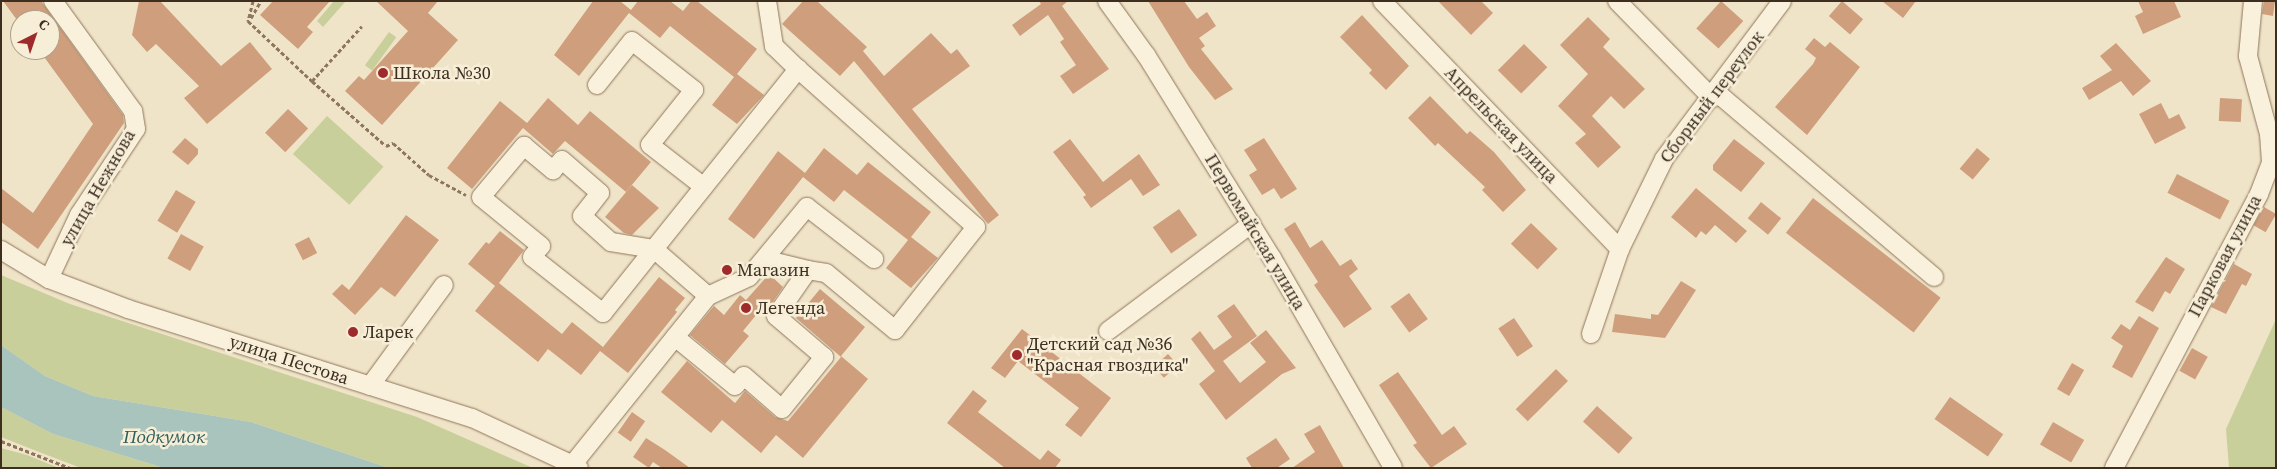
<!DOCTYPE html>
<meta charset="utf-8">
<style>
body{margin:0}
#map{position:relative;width:2277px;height:469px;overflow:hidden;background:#f0e4c8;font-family:"Source Serif 4",serif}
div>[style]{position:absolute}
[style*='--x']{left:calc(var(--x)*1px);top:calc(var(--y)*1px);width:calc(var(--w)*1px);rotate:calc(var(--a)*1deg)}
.green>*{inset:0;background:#c9cf9b;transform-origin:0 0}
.water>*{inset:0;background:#a9c4bc}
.building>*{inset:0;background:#cf9f7d;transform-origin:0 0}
.path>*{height:3px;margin-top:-1.5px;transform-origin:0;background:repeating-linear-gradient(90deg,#8d765c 0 4px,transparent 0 6.5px)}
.roads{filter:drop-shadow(0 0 1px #8d765c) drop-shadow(0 0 1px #8d765c)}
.minor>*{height:18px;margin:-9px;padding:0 9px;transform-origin:9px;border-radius:9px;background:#faf1dc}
.dots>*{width:14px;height:14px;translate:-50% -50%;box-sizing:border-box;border:2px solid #f7eed8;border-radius:50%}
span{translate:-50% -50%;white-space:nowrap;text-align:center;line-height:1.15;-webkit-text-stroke:5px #f7eed8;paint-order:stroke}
.poi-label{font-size:18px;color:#3d2e20}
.left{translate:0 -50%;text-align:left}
.street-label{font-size:18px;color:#3d2e20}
.water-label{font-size:19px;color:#2f5d5a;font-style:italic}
.frame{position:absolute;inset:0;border:2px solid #3d2e20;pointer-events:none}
.north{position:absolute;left:10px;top:10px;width:50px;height:50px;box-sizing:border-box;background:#f7eed8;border:1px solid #ada18e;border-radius:50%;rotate:41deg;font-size:14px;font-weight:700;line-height:20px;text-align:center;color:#3d2e20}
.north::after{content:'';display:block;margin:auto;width:18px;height:22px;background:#9e2a2b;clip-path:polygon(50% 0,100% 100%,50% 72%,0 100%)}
</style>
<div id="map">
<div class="green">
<div style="clip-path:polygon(334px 1px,346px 1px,323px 27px,317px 21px)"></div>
<div style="left:389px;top:32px;width:9px;height:41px;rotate:36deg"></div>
<div style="left:327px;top:116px;width:76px;height:51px;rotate:42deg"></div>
<div style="clip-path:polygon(1px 275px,70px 304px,417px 417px,533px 468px,389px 468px,251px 422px,93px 396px,45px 376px,1px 345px)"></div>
<div style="clip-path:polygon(2276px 319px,2276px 468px,2229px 468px,2226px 429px)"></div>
<div style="clip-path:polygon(1px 407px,53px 434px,164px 468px,81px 468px,39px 452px,1px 437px)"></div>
<div style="clip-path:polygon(1px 448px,27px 455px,59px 468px,1px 468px)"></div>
</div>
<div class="water">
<div style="clip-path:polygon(1px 345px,45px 376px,93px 396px,251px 422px,389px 468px,164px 468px,53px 434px,1px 407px)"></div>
</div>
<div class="building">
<div style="clip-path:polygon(3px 1px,41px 1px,123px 115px,124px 123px,38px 249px,1px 222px,1px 188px,33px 213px,93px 124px,39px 50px,50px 50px,50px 20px,17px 20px)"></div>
<div style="clip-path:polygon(139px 1px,160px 1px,221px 66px,250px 42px,272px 69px,207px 124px,184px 98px,199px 86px,156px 44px,147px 52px,132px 35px)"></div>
<div style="clip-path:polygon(273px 1px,330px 1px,307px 27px,313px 32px,298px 49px,260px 15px)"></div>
<div style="clip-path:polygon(376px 1px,438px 1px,428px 13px,458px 40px,382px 125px,345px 91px,359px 76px,364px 80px,408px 31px)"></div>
<div style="clip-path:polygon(593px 1px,620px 1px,631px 10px,638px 1px,670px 1px,683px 11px,691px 1px,697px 1px,757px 49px,737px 74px,764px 95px,737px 124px,712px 105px,734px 77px,670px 26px,660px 38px,629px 13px,579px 76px,554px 55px)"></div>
<div style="clip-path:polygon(803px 1px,817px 1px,867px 47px,863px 51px,884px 76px,931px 33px,951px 54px,957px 49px,970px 66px,912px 109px,999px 215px,988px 224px,854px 61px,840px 76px,782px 24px)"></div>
<div style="clip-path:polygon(1039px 1px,1068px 1px,1062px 6px,1109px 69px,1073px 94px,1060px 76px,1076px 65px,1060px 42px,1064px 39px,1048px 15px,1020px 36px,1012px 25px,1041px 4px)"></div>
<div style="clip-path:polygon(1148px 1px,1184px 1px,1197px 19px,1207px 12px,1216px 26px,1199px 38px,1205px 46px,1201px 49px,1233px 89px,1215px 100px,1189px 67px)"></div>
<div style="clip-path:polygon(1438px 1px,1481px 1px,1493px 13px,1471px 35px)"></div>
<div style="left:1721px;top:1px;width:30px;height:37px;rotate:42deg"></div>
<div style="left:1842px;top:1px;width:28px;height:20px;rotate:41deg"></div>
<div style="clip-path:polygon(1882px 1px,1916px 1px,1903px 18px)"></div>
<div style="clip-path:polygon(2138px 1px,2174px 1px,2181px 17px,2143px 34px,2135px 16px,2143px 12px)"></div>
<div style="clip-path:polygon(2264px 1px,2275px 1px,2273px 16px,2262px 14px)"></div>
<div style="clip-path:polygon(1362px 15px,1409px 66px,1386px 90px,1369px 73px,1372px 70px,1340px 37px)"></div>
<div style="clip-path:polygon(1588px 17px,1610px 39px,1603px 47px,1645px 89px,1624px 109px,1611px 96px,1592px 116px,1621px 147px,1598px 168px,1575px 143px,1586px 134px,1558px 106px,1588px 74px,1560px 45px)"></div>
<div style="clip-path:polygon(1814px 38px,1825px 47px,1830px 42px,1860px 67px,1807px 135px,1775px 107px,1813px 64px,1816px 58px,1805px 49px)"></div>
<div style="clip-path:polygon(2116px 43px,2151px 81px,2133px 96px,2121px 81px,2089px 100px,2082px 88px,2112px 70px,2100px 56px)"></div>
<div style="left:1524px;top:44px;width:33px;height:37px;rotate:45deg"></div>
<div style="clip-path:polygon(1430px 96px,1467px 134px,1470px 131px,1494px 152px,1526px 190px,1503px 212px,1482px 190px,1485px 187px,1438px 143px,1435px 146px,1408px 118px)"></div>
<div style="clip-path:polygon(548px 98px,578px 125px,590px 111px,651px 162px,626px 192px,565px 141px,553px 154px,523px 128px,472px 189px,447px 168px,500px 101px,527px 123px)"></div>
<div style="left:2220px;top:98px;width:22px;height:23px;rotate:3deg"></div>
<div style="clip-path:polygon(2161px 103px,2169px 119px,2179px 114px,2186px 128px,2155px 144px,2139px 114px)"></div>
<div style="left:288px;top:109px;width:28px;height:33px;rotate:44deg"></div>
<div style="clip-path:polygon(185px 138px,198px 149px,198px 154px,188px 165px,172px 152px)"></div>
<div style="clip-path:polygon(1264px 138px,1297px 189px,1281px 199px,1274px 188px,1262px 195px,1249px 175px,1257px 170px,1244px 150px)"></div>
<div style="clip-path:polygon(1070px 139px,1103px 182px,1139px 154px,1160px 185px,1143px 196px,1131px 179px,1091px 208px,1083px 197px,1086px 195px,1053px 152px)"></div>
<div style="clip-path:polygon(1734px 139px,1765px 163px,1741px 192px,1713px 170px,1713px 165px)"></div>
<div style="clip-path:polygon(824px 148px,857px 175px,868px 162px,931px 212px,911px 237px,938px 258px,911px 288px,886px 268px,908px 240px,844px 190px,834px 202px,803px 177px,754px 239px,728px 219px,778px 151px,805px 173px)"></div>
<div style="left:1977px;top:148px;width:17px;height:27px;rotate:40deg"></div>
<div style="left:2177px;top:174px;width:59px;height:21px;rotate:27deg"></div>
<div style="clip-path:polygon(632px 185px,659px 208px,632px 235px,624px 233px,605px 217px)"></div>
<div style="clip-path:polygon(1696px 188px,1747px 231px,1736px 243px,1715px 225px,1706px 235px,1701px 231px,1696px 238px,1671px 217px)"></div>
<div style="left:176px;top:190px;width:23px;height:36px;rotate:31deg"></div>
<div style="left:1813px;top:198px;width:162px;height:44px;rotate:38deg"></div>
<div style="left:1761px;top:202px;width:26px;height:21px;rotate:39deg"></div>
<div style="left:2264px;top:207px;width:14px;height:21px;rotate:30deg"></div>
<div style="left:1179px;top:209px;width:32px;height:32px;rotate:55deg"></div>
<div style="clip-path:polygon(406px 215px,439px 240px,395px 297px,381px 287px,355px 315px,332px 294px,342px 284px,349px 290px)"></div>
<div style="clip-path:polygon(1295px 222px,1310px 248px,1322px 240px,1340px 266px,1351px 259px,1358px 269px,1349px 276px,1372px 309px,1344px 328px,1314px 285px,1318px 282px,1284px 229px)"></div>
<div style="left:1531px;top:223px;width:37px;height:29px;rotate:44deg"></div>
<div style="clip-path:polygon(500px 231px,524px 250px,499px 283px,562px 334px,572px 322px,603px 347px,659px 277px,685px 298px,675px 310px,677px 312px,628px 373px,600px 351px,581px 375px,548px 349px,538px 362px,475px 311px,495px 286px,468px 264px,486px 242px,489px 244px)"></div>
<div style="left:181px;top:234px;width:26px;height:28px;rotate:29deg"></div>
<div style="left:309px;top:237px;width:18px;height:16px;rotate:63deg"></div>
<div style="clip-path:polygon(2166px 257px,2185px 269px,2170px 294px,2165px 291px,2153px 312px,2135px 302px)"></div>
<div style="clip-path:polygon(2234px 264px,2252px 274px,2246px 286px,2242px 284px,2226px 314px,2211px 307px)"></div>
<div style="clip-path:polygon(769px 274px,783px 287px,770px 306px,766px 303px,743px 331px,749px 336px,725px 364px,690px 335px,714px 306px,724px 315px,740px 295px,746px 300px)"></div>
<div style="clip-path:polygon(1681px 281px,1696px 290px,1665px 338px,1612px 332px,1615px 314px,1651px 319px,1651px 314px,1658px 315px)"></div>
<div style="clip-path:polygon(820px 289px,865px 327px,841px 356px,868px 379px,803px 458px,776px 435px,761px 453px,722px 420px,711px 433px,661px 392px,687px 361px,735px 403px,745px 391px,775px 417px,788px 421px,841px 357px,796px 318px)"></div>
<div style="left:1409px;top:293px;width:32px;height:23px;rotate:54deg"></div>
<div style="clip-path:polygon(1234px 304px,1257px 336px,1223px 361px,1240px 383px,1266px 362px,1250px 343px,1266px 330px,1296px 368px,1282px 374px,1226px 420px,1199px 384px,1215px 371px,1191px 339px,1200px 331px,1214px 350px,1232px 337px,1217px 316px)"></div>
<div style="clip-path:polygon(2139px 316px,2159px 328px,2132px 378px,2112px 367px,2123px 346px,2111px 338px,2121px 324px,2130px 330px)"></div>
<div style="left:1514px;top:318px;width:34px;height:19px;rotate:56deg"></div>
<div style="clip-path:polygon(1022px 329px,1111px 398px,1081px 437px,1065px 425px,1079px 408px,1018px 361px,1005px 378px,991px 368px)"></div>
<div style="left:2192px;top:348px;width:18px;height:26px;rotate:29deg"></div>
<div style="left:1168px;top:354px;width:15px;height:19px;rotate:48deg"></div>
<div style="left:2072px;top:363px;width:14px;height:30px;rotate:30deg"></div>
<div style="left:1556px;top:369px;width:17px;height:57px;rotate:45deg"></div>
<div style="clip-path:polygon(1398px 372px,1442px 435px,1454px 426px,1467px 444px,1431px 468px,1413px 445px,1417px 443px,1379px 385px)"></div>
<div style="clip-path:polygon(973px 390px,987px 401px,978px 412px,1040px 460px,1048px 450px,1061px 460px,1055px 468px,1005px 468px,947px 423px)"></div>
<div style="left:1950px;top:397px;width:65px;height:27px;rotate:35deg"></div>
<div style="left:1597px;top:406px;width:48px;height:21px;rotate:42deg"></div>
<div style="left:632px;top:412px;width:16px;height:25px;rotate:35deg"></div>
<div style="left:2053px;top:422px;width:36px;height:26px;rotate:30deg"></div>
<div style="clip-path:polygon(1320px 425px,1344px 468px,1292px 468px,1315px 452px,1304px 434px)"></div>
<div style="clip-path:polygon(646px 438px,665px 450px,690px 468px,662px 468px,653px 462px,649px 468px,633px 457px)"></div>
<div style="clip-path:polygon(1276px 438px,1290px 459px,1277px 468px,1252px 468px,1246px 458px)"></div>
</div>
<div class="path">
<div style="--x:253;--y:1;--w:21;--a:104"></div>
<div style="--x:248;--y:21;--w:88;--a:43.2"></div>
<div style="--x:312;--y:81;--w:74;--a:-47.7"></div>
<div style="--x:251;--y:18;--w:20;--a:-60"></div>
<div style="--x:312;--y:81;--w:98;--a:41.3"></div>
<div style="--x:386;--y:146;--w:8;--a:-23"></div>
<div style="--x:393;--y:143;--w:48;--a:41.6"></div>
<div style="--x:429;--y:175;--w:42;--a:28.4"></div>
<div style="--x:1;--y:441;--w:74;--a:21.4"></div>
</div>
<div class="roads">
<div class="minor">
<div style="--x:767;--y:1;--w:46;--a:81.2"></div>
<div style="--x:774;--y:46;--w:33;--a:44"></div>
<div style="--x:1107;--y:1;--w:67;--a:54.2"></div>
<div style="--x:1146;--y:55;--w:239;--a:58.2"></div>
<div style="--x:1272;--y:258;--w:242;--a:60"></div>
<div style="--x:1382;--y:1;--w:344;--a:46.2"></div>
<div style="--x:1617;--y:1;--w:136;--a:45.6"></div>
<div style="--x:597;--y:85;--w:56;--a:-51.5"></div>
<div style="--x:632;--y:41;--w:79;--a:38.3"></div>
<div style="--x:694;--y:90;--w:70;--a:128.7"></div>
<div style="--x:650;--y:145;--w:68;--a:37.9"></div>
<div style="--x:1716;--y:92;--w:286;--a:40.3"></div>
<div style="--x:524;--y:146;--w:38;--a:40"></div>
<div style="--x:553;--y:170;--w:13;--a:-48"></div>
<div style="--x:562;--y:160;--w:50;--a:41"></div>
<div style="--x:600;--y:193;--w:29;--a:128"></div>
<div style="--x:582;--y:216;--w:39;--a:42"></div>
<div style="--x:611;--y:242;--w:44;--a:9.2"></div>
<div style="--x:654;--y:249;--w:82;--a:128.6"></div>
<div style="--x:603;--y:313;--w:90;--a:-141.7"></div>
<div style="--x:532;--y:257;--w:14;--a:-51"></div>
<div style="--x:541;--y:246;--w:77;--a:-140.8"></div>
<div style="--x:481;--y:197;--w:67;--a:-49.9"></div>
<div style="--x:1;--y:250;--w:56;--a:31.1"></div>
<div style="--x:49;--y:279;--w:85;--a:20.8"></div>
<div style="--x:128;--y:309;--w:361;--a:17.6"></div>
<div style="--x:472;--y:418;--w:118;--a:25"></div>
<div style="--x:49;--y:279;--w:71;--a:-64.9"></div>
<div style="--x:79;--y:215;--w:103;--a:-56.5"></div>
<div style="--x:136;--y:129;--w:18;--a:-99"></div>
<div style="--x:133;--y:111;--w:136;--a:-126"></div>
<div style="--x:708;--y:296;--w:45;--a:-24.9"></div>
<div style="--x:749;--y:277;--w:91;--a:-50.4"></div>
<div style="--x:807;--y:207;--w:85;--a:37.8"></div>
<div style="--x:1108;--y:331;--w:179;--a:-36.8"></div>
<div style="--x:1591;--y:334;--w:90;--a:-71.2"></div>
<div style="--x:1620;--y:249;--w:100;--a:-63.9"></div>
<div style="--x:1664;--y:159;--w:197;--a:-53.2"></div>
<div style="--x:675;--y:337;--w:77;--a:39.2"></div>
<div style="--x:735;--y:386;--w:13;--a:-48"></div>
<div style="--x:744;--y:376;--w:50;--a:41"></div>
<div style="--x:782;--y:409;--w:67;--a:-51.1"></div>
<div style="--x:824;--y:357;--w:63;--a:-139.5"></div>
<div style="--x:776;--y:316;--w:56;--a:-55.2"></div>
<div style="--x:808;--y:270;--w:45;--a:-166"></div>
<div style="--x:370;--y:386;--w:125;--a:-53.8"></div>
<div style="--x:573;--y:464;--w:216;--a:-51.2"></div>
<div style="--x:708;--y:296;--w:72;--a:-139"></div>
<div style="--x:654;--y:249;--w:231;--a:-51.3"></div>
<div style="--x:798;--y:69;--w:238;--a:41.6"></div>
<div style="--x:976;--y:227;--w:131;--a:128.2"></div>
<div style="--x:895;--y:330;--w:89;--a:-140.4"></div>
<div style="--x:826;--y:273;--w:18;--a:-171"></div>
<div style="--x:2114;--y:468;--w:310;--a:-62.1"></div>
<div style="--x:2259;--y:194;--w:34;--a:-69"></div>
<div style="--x:2271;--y:162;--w:28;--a:-94"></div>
<div style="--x:2269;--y:134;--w:81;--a:-105.1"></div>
<div style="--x:2248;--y:56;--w:55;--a:-84.8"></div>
</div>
</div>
<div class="dots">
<div style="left:383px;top:73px;background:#9e2a2b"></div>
<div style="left:727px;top:270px;background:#9e2a2b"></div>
<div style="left:746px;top:308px;background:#9e2a2b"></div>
<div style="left:353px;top:332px;background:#9e2a2b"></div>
<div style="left:1017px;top:355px;background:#9e2a2b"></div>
</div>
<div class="poi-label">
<span class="left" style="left:393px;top:73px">Школа №30</span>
<span class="left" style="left:737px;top:270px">Магазин</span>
<span class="left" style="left:756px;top:308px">Легенда</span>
<span class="left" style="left:363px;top:332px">Ларек</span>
<span class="left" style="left:1027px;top:355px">Детский сад №36<br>"Красная гвоздика"</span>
</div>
<div class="street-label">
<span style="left:1712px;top:97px;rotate:-53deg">Сборный переулок</span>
<span style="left:1501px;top:125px;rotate:46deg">Апрельская улица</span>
<span style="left:98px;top:188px;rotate:-60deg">улица Нежнова</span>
<span style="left:1255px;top:232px;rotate:59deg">Первомайская улица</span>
<span style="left:2225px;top:256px;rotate:-62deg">Парковая улица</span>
<span style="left:289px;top:360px;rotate:18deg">улица Пестова</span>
</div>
<div class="water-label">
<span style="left:164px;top:437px">Подкумок</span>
</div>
<div class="frame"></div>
<div class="north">С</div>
</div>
